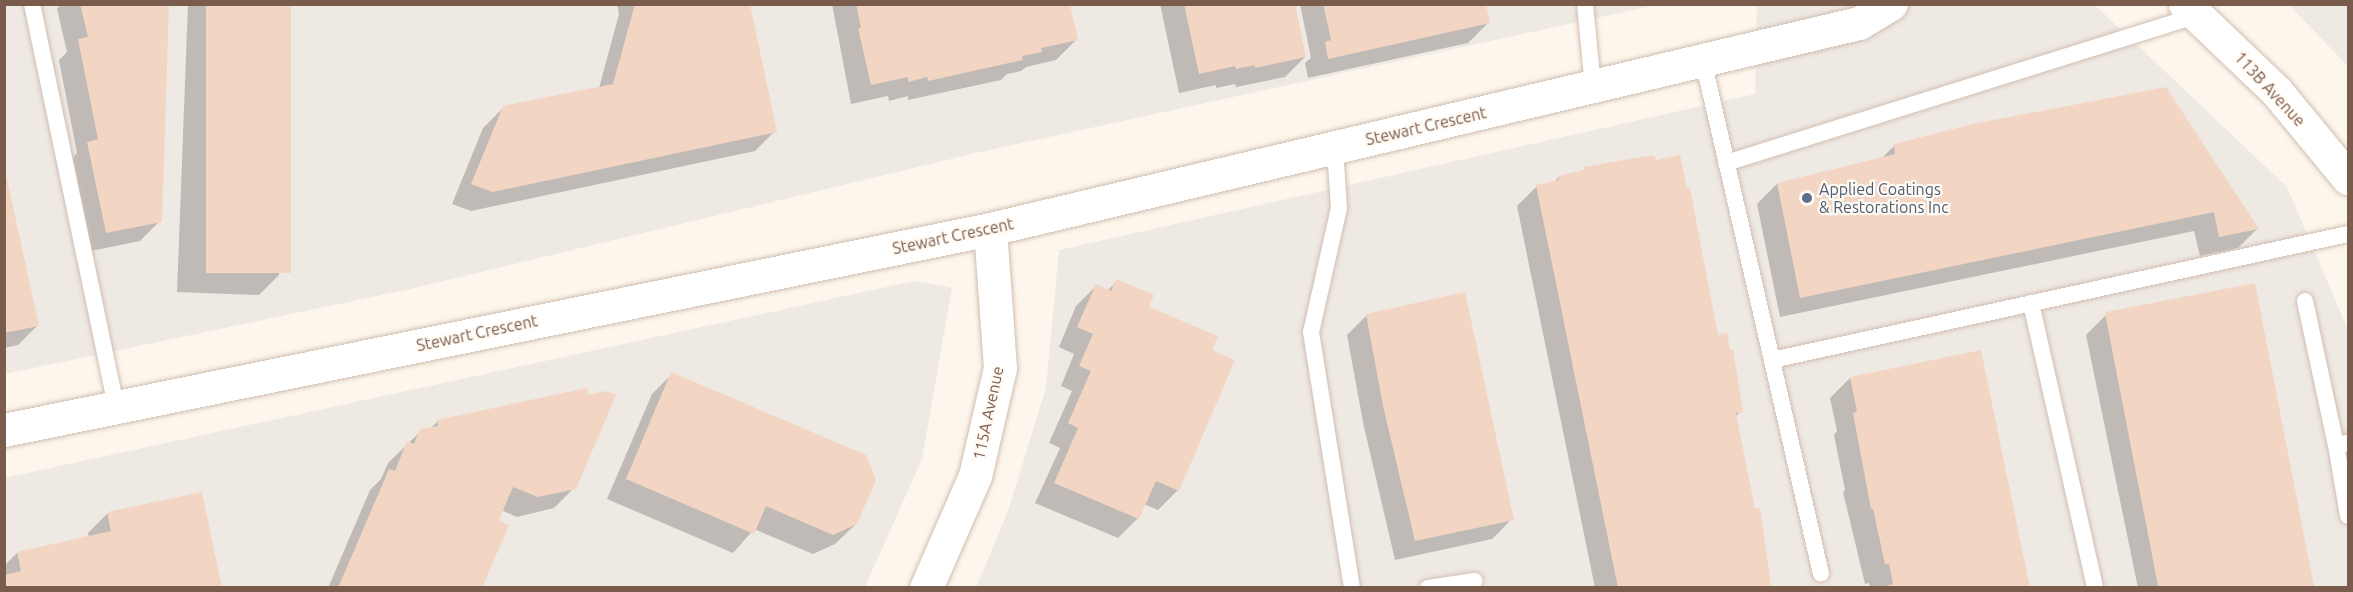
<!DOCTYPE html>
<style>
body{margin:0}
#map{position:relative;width:2353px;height:592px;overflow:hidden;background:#fdf6ec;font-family:Ubuntu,sans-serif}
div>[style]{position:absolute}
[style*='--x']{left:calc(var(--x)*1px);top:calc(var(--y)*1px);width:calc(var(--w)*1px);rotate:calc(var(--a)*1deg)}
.industrial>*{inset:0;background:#efe9e4}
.shadow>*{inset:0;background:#0003}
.building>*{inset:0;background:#f3d5c3;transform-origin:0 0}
.roads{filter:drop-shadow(0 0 2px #d1beb0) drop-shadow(0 0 2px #d1beb0)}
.lane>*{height:16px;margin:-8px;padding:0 8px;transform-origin:8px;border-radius:8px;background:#fff}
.street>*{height:33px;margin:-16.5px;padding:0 16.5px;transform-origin:16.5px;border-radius:16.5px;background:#fff}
.secondary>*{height:33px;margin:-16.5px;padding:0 16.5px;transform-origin:16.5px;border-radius:16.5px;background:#fff}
.dots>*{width:16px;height:16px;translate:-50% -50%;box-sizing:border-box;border:3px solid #fffaf3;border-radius:50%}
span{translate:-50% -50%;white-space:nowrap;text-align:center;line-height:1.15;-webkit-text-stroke:4.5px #fffaf3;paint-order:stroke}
.street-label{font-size:16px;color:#7a5c4d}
.service-label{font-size:16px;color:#4e5e75}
.left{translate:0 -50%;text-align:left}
.frame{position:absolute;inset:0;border:6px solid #7a5c4d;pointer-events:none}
</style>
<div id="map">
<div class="industrial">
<div style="clip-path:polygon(4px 5px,1656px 5px,976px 153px,406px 290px,5px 374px)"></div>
<div style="clip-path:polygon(1757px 5px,2095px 5px,2287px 187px,2348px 330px,2348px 587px,976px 588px,1008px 511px,1046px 388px,1059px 250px,1755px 94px)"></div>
<div style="clip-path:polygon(2289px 5px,2348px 5px,2348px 66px)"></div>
<div style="clip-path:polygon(914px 281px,952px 288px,922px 459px,865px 587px,5px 587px,4px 478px)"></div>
</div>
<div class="shadow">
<div style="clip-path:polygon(61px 4px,168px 4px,160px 221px,140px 241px,86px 252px,68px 163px,77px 153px,59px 60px,67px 52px,57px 9px)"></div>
<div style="clip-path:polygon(188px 4px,289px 4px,279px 275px,259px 295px,177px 292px)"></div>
<div style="clip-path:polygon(617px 4px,749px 4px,775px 131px,755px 151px,471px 211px,452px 204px,483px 128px,504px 107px,599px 88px,619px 14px)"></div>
<div style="clip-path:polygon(832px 4px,1069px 4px,1076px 40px,1056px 60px,1026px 67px,1021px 71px,1007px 74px,1001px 80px,908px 100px,908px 96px,889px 101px,888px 96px,851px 104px)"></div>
<div style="clip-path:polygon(1160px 4px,1293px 4px,1305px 57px,1285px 77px,1236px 87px,1235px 84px,1216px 88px,1216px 85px,1179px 93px)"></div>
<div style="clip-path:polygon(1300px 4px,1484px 4px,1488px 23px,1468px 43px,1308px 78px,1305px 63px,1311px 58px)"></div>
<div style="clip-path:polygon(2165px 89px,2257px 229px,2238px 248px,2200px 256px,2194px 231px,1780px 317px,1757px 204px,1777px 184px,1882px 158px,1895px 145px)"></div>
<div style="clip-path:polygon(4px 169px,38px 325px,18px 345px,4px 348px)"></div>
<div style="clip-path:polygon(1585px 169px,1717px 337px,1741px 411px,1735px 417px,1770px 585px,1768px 588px,1595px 588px,1517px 206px,1537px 186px,1553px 183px,1559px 177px,1581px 172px)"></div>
<div style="clip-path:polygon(1117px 281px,1147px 308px,1210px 351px,1178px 490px,1158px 510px,1144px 504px,1138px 518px,1118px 538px,1035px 503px,1060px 448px,1049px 443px,1072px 391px,1061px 386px,1074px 354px,1059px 347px,1076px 306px,1096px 286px,1107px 291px)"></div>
<div style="clip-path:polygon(1367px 315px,1512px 519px,1492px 539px,1395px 560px,1364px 427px,1347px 335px)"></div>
<div style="clip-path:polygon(2106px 315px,2316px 588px,2138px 588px,2086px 335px)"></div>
<div style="clip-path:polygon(672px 374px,856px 524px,835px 544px,813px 554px,754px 529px,733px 553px,607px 499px,652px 394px)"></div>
<div style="clip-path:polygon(1850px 378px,2029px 588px,1870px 588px,1869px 583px,1865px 584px,1843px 492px,1845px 490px,1834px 435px,1837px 431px,1830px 398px)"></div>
<div style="clip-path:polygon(587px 397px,574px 488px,554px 508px,517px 517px,501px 510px,481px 588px,328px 588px,370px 490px,381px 479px,388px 463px,421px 431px,430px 429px,438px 421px)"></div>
<div style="clip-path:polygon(108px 513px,221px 588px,4px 588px,4px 566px,17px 553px,89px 538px,88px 533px)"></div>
</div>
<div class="building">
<div style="clip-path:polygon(80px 4px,169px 4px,162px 222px,106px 233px,87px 142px,98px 139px,78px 39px,88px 37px)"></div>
<div style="left:206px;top:4px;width:85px;height:269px"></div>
<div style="clip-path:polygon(635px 4px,750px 4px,777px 132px,492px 192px,471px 184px,503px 106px,613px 84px)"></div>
<div style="clip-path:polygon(856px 4px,1070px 4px,1078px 40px,1041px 48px,1042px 52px,1022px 56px,1023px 60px,928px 81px,927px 77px,908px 82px,908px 77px,871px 85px,858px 28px,861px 28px)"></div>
<div style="clip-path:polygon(1184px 4px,1295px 4px,1306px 57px,1255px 68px,1255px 65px,1236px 69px,1235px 66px,1199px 74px)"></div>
<div style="clip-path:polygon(1323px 4px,1486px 4px,1490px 23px,1328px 59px,1325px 42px,1331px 40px)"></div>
<div style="clip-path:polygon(2166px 87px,2259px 229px,2219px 237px,2214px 212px,1800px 298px,1777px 183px,1895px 154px,1894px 144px,1973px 124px)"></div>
<div style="clip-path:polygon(1654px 155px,1656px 160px,1680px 155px,1687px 188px,1690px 188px,1718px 335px,1727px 333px,1730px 350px,1733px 349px,1743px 412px,1736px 413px,1755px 509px,1760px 508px,1771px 586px,1618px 588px,1536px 185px,1559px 180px,1558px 176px,1584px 170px,1584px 167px)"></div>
<div style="clip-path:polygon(4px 166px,39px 326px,4px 333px)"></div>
<div style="clip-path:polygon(1116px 279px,1154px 295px,1149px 307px,1218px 336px,1212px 350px,1235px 360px,1179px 491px,1156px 481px,1139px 519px,1054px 483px,1078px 428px,1068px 423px,1091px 371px,1079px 366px,1093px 334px,1077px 327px,1096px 284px,1111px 291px)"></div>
<div style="left:2255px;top:283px;width:311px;height:153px;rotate:79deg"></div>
<div style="clip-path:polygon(1465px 292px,1514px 520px,1415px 541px,1383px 406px,1366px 314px)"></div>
<div style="clip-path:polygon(1981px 350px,2030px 588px,1881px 588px,1893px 584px,1889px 564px,1885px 564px,1873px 509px,1871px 509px,1853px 413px,1857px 412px,1850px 377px)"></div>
<div style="clip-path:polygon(671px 372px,866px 455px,876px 480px,857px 524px,833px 535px,766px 506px,754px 534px,626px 479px)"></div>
<div style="clip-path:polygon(587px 388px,588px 395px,606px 391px,616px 395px,576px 489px,538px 497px,513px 487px,499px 520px,509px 525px,482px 588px,338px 588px,389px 469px,395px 471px,407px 441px,414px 444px,420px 429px,438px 426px,437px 420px)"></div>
<div style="clip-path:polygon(202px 492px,222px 588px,4px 588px,4px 575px,21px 571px,17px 552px,111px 531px,107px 512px)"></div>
</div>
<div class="roads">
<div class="lane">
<div style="--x:32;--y:4;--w:412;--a:78.2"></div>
<div style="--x:1585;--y:4;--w:83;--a:84.5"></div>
<div style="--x:1703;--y:60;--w:527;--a:77.07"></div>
<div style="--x:1335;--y:148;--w:60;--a:86.2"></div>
<div style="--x:1339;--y:208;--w:127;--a:102.7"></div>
<div style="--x:1311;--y:332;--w:259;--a:80.9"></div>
<div style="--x:1726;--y:163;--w:494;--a:-17.4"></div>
<div style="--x:2305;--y:301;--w:147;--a:77.9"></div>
<div style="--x:2031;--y:303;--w:292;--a:77.3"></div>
<div style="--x:1772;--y:360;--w:590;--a:-12.34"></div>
<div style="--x:2348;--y:443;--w:12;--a:171"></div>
<div style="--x:2336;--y:445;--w:72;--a:80.4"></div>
<div style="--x:1428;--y:588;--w:47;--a:-8.7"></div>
</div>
<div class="street">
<div style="--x:4;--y:430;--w:1006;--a:-11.52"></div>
<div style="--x:990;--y:229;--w:893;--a:-13.34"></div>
<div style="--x:1859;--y:23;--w:37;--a:-31"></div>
<div style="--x:926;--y:588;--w:122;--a:-66.4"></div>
<div style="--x:975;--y:476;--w:111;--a:-77"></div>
<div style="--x:1000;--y:368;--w:139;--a:-94.1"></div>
</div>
<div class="secondary">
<div style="--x:2185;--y:4;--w:127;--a:43.7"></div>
<div style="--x:2277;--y:92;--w:112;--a:50.5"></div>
</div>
</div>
<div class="dots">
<div style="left:1807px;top:198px;background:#5c6f8a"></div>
</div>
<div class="street-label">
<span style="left:2270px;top:89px;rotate:47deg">113B Avenue</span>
<span style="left:1426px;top:126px;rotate:-13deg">Stewart Crescent</span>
<span style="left:953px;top:236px;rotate:-12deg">Stewart Crescent</span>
<span style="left:477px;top:333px;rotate:-12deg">Stewart Crescent</span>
<span style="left:988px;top:413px;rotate:-78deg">115A Avenue</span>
</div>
<div class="service-label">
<span class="left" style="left:1819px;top:198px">Applied Coatings<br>&amp; Restorations Inc</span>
</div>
<div class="frame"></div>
</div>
